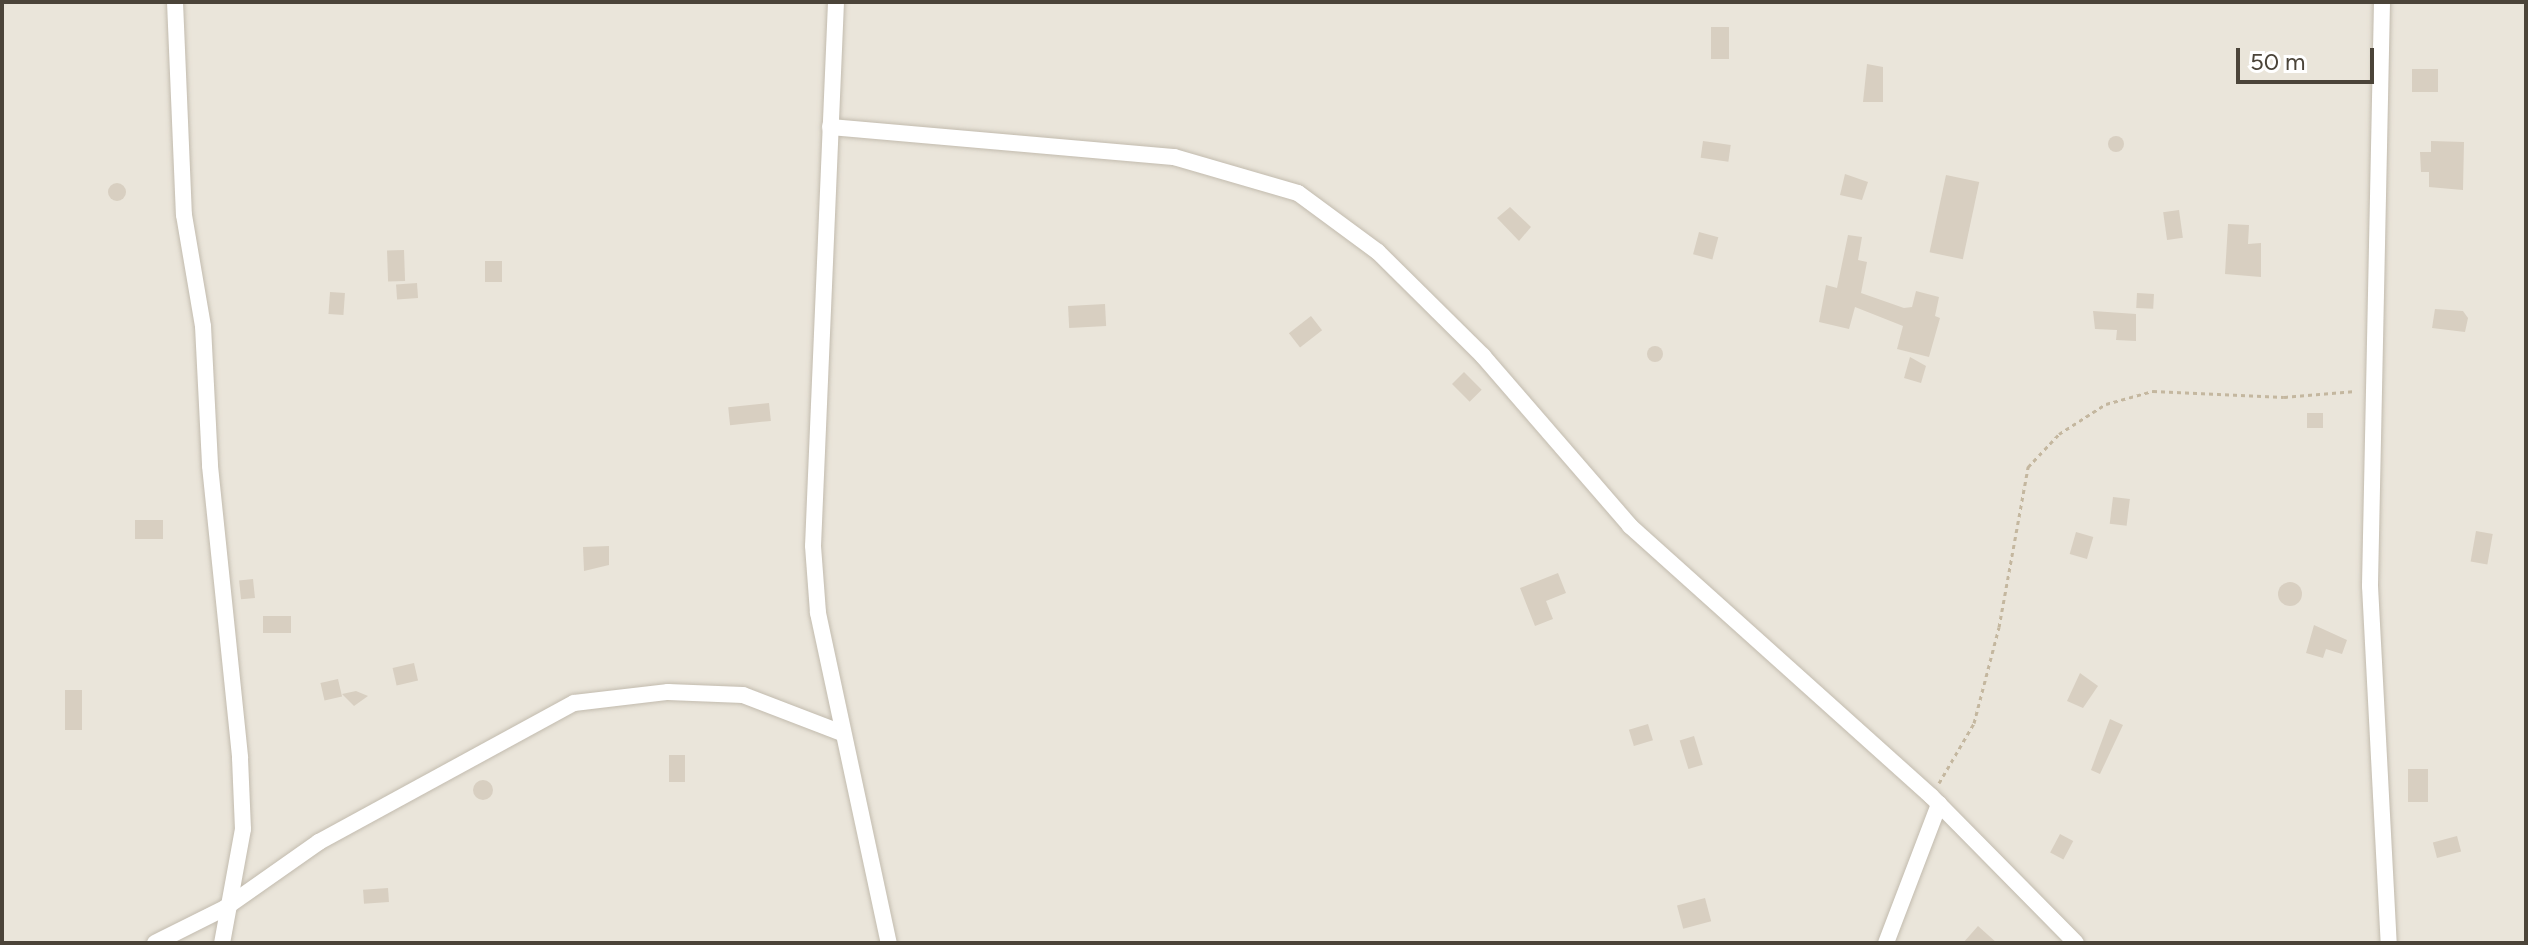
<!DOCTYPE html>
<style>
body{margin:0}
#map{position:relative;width:2528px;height:945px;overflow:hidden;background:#f6f3ec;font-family:Figtree,sans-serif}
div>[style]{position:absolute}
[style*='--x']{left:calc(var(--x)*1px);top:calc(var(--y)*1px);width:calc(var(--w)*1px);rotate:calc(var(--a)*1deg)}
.residential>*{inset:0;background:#eae5da;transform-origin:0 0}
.building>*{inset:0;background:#d8cfc1;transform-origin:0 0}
.round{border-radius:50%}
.path>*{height:3px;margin-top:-1.5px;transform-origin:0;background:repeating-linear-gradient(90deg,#c4b79f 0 4px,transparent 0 8px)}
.roads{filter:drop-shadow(0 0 2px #c2bbae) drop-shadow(0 0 2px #c2bbae)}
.minor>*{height:16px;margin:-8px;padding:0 8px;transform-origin:8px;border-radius:8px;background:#fff}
span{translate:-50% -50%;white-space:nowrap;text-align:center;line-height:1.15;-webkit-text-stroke:8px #fff;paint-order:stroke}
.frame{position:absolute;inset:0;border:4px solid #4b4439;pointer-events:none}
.scale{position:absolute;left:2236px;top:48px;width:138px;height:36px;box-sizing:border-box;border:4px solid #4b4439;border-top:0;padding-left:10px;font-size:24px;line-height:28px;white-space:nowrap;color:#4b4439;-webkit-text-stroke:6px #fff;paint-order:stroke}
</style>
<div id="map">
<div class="residential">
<div style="left:2px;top:2px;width:2524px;height:941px"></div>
</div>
<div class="building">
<div style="left:1729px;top:27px;width:32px;height:18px;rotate:90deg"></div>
<div style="clip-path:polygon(1867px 64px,1883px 67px,1883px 102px,1863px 102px)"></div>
<div style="left:2412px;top:69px;width:26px;height:23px"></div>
<div class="round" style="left:2108px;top:136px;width:16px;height:16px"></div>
<div style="left:1703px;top:141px;width:28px;height:17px;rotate:8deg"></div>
<div style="clip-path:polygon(2431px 141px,2464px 142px,2463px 190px,2429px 187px,2429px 172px,2421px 172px,2420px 152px,2431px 152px)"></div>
<div style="clip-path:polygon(1845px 174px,1868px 182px,1862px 200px,1840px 195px)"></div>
<div style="left:1946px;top:175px;width:34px;height:79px;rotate:12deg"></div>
<div class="round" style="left:108px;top:183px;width:18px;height:18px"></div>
<div style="clip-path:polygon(1510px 207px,1531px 227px,1519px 241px,1497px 218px)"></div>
<div style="left:2179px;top:210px;width:28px;height:16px;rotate:82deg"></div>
<div style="clip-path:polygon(2228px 224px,2249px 225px,2248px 244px,2261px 243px,2261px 277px,2225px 274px)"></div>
<div style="left:1699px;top:232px;width:20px;height:23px;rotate:15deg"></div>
<div style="clip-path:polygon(1848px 235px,1862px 237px,1858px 260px,1867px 262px,1861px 293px,1904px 308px,1912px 307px,1916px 291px,1939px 297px,1935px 316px,1940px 318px,1929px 357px,1897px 349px,1903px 326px,1855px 307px,1849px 329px,1819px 322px,1826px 285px,1837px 288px)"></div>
<div style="left:404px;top:250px;width:31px;height:17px;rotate:88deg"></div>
<div style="left:485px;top:261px;width:17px;height:21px"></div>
<div style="left:417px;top:283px;width:15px;height:21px;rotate:86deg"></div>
<div style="left:330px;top:292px;width:15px;height:22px;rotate:4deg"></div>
<div style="left:2137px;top:293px;width:17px;height:15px;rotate:3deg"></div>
<div style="left:1105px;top:304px;width:22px;height:37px;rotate:87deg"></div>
<div style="clip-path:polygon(2435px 309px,2463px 311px,2468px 318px,2465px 332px,2432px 328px)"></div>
<div style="clip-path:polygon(2093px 311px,2136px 314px,2136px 341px,2116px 340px,2117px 330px,2095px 329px)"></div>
<div style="left:1311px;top:316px;width:18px;height:28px;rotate:52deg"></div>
<div class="round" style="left:1647px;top:346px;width:16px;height:16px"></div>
<div style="clip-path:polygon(1910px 357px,1926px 366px,1921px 383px,1904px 378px)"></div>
<div style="left:1464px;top:372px;width:25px;height:17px;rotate:45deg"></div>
<div style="left:769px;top:403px;width:18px;height:41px;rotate:84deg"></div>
<div style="left:2307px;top:413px;width:16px;height:15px"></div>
<div style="left:2113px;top:497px;width:17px;height:27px;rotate:7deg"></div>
<div style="left:135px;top:520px;width:28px;height:19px"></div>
<div style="left:2476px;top:531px;width:17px;height:31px;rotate:10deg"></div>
<div style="left:2076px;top:532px;width:18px;height:23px;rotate:16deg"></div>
<div style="clip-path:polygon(609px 546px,609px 565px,584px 571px,583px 547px)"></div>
<div style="clip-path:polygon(1558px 573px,1566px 593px,1546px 601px,1553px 619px,1535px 626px,1520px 588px)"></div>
<div style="left:253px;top:579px;width:19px;height:14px;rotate:84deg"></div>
<div class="round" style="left:2278px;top:582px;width:24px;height:24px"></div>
<div style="left:291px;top:616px;width:17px;height:28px;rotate:90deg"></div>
<div style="clip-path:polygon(2314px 625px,2347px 640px,2342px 654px,2326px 649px,2323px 658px,2306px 653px)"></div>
<div style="left:414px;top:663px;width:18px;height:22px;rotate:77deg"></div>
<div style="clip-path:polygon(2080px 673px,2098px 686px,2083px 708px,2067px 701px)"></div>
<div style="left:338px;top:679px;width:18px;height:18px;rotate:77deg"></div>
<div style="left:65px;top:690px;width:17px;height:40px"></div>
<div style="clip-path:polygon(356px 691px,368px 696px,354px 706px,342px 694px)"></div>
<div style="clip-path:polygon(2110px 719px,2123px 725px,2100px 774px,2091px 770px)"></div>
<div style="left:1648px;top:724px;width:17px;height:20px;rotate:73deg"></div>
<div style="left:1694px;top:736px;width:30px;height:15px;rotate:73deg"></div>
<div style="left:669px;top:755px;width:16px;height:27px"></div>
<div style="left:2408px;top:769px;width:20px;height:33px"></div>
<div class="round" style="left:473px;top:780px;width:20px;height:20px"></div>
<div style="left:2060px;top:834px;width:15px;height:21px;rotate:28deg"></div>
<div style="left:2457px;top:836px;width:16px;height:25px;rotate:75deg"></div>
<div style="left:388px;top:888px;width:14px;height:25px;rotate:86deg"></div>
<div style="left:1705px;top:898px;width:24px;height:29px;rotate:75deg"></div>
<div style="clip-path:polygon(1978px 926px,1997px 943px,1963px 943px)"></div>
</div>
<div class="path">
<div style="--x:1939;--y:783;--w:69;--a:-59.7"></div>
<div style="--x:1974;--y:723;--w:99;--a:-75.4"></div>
<div style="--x:1999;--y:627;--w:163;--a:-79.7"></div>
<div style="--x:2028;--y:467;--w:45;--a:-46.8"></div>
<div style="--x:2059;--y:434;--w:56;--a:-32.6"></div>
<div style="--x:2106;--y:404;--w:49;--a:-15.5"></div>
<div style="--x:2153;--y:391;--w:131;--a:2.6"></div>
<div style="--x:2284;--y:397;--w:72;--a:-4.8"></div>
</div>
<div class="roads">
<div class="minor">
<div style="--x:175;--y:2;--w:213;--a:87.6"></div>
<div style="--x:184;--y:215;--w:113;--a:80.3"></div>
<div style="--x:203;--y:326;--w:140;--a:87.1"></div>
<div style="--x:210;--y:466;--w:294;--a:84.1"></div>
<div style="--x:240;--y:758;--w:71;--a:87.6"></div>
<div style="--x:243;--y:829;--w:116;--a:100.4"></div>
<div style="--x:836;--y:2;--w:544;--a:92.42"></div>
<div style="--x:813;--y:546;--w:67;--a:85.7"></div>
<div style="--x:818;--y:613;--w:338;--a:77.9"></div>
<div style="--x:2382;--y:2;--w:584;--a:91.18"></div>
<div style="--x:2370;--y:586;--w:358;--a:87"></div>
<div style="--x:830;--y:127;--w:345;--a:5"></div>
<div style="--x:1174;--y:157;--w:129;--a:16.2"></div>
<div style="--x:1298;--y:193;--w:99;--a:36.4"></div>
<div style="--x:1378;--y:252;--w:148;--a:44.7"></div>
<div style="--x:1483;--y:356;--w:225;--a:49.1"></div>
<div style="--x:1630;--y:526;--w:404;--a:41.9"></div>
<div style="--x:1931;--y:796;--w:206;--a:45.4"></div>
<div style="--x:155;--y:943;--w:78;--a:-26.6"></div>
<div style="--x:225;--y:908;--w:115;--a:-35.1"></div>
<div style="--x:319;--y:842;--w:290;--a:-28.6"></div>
<div style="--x:574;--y:703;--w:95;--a:-6.7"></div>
<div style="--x:668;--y:692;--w:75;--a:2.3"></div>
<div style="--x:743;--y:695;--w:106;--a:21"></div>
<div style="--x:1886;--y:943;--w:149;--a:-69.1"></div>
</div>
</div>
<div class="frame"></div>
<div class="scale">50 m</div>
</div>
